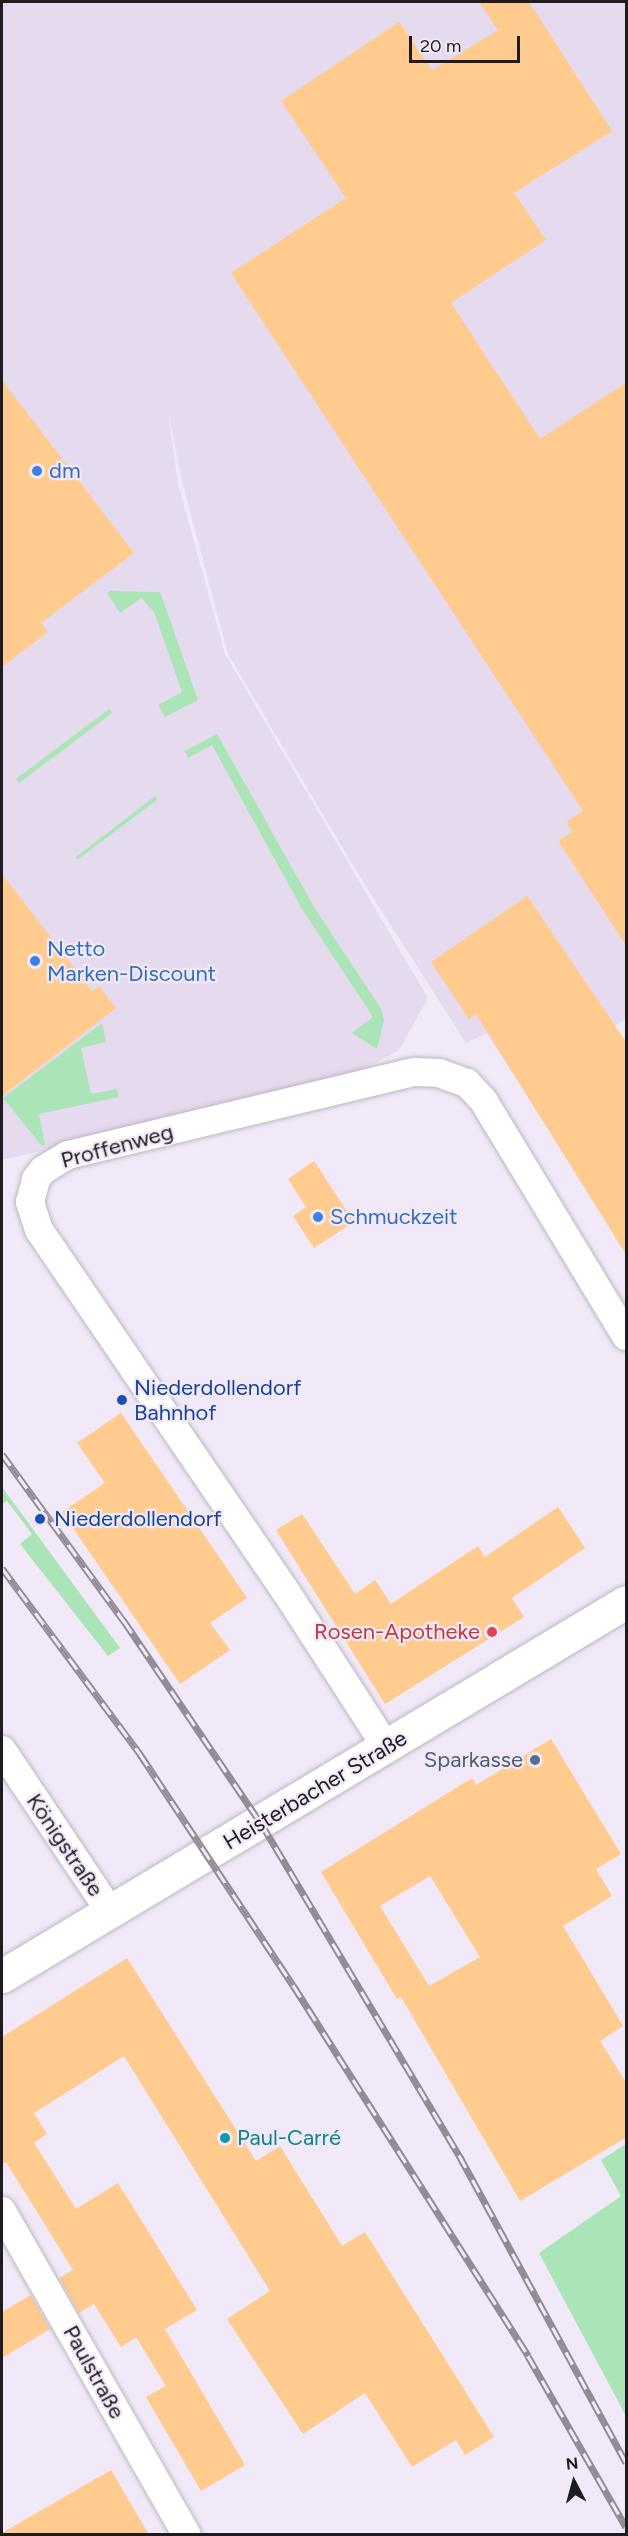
<!DOCTYPE html>
<meta charset="utf-8">
<style>
body{margin:0}
#map{position:relative;width:628px;height:2536px;overflow:hidden;background:#f1e9f7;font-family:Figtree,sans-serif}
div>[style]{position:absolute}
[style*='--x']{left:calc(var(--x)*1px);top:calc(var(--y)*1px);width:calc(var(--w)*1px);rotate:calc(var(--a)*1deg)}
.built>*{inset:0;background:#e6daef}
.green>*{inset:0;background:#aae4b7}
.building>*{inset:0;background:#ffcb8f}
.roads{filter:drop-shadow(0 0 2px #bdb6c3) drop-shadow(0 0 2px #bdb6c3)}
.minor>*{height:28px;margin:-14px;padding:0 14px;transform-origin:14px;border-radius:14px;background:#fff}
.tertiary>*{height:33px;margin:-16.5px;padding:0 16.5px;transform-origin:16.5px;border-radius:16.5px;background:#fff}
.rail>*{height:7px;margin-top:-3.5px;transform-origin:0;background:repeating-linear-gradient(90deg,#f1e9f7 0 14px,#928c96 0 28px);box-sizing:border-box;border-block:2px solid #928c96}
.dots>*{width:16px;height:16px;translate:-50% -50%;box-sizing:border-box;border:3px solid #f1e9f7;border-radius:50%}
span{translate:-50% -50%;white-space:nowrap;text-align:center;line-height:1.15;-webkit-text-stroke:4.5px #f1e9f7;paint-order:stroke}
.shop-label{font-size:22px;color:#366cbe}
.left{translate:0 -50%;text-align:left}
.street-label{font-size:22px;color:#1f1c21}
.transit-label{font-size:22px;color:#164399}
.health-label{font-size:22px;color:#be3a42}
.right{translate:-100% -50%;text-align:right}
.service-label{font-size:22px;color:#4e5e75}
.culture-label{font-size:22px;color:#0d838f}
.frame{position:absolute;inset:0;border:3px solid #1f1c21;pointer-events:none}
.north{position:absolute;left:544px;top:2452px;width:60px;height:60px;-webkit-text-stroke:4px #f1e9f7;paint-order:stroke;rotate:354deg;font-size:16px;font-weight:700;line-height:24px;text-align:center;color:#1f1c21}
.north::after{content:'';display:block;margin:auto;width:21px;height:27px;background:#1f1c21;clip-path:polygon(50% 0,100% 100%,50% 72%,0 100%)}
.scale{position:absolute;left:409px;top:36px;width:111px;height:27px;box-sizing:border-box;border:3px solid #1f1c21;border-top:0;padding-left:8px;font-size:18px;line-height:21px;white-space:nowrap;color:#1f1c21;-webkit-text-stroke:4px #f1e9f7;paint-order:stroke}
</style>
<div id="map">
<div class="built">
<div style="clip-path:polygon(2px 2px,626px 2px,626px 1019px,518px 1082px,487px 1033px,466px 1043px,360px 877px,228px 654px,183px 485px,168px 411px,178px 484px,225px 654px,428px 998px,399px 1050px,343px 1081px,2px 1160px)"></div>
</div>
<div class="green">
<div style="clip-path:polygon(110px 591px,160px 592px,198px 700px,165px 717px,158px 705px,182px 692px,154px 612px,141px 598px,120px 613px,107px 593px)"></div>
<div style="clip-path:polygon(109px 709px,112px 713px,59px 753px,19px 783px,16px 779px)"></div>
<div style="clip-path:polygon(217px 734px,314px 907px,381px 1009px,384px 1021px,377px 1049px,352px 1033px,373px 1017px,302px 909px,212px 745px,188px 758px,185px 751px)"></div>
<div style="clip-path:polygon(155px 796px,157px 800px,77px 860px,76px 857px)"></div>
<div style="clip-path:polygon(102px 1023px,106px 1042px,81px 1048px,91px 1094px,117px 1089px,119px 1097px,39px 1114px,45px 1145px,42px 1146px,3px 1098px)"></div>
<div style="clip-path:polygon(2px 1487px,120px 1648px,108px 1656px,20px 1544px,32px 1534px,7px 1501px,2px 1504px)"></div>
<div style="clip-path:polygon(626px 2144px,626px 2416px,539px 2253px,621px 2196px,601px 2160px)"></div>
</div>
<div class="building">
<div style="clip-path:polygon(479px 2px,529px 2px,612px 131px,514px 193px,546px 240px,451px 303px,540px 439px,627px 382px,627px 947px,558px 841px,573px 832px,566px 822px,583px 811px,231px 273px,346px 198px,281px 101px,399px 22px,432px 70px,498px 30px)"></div>
<div style="clip-path:polygon(2px 380px,134px 553px,41px 623px,48px 632px,2px 667px)"></div>
<div style="clip-path:polygon(2px 874px,92px 991px,99px 986px,116px 1008px,2px 1096px)"></div>
<div style="clip-path:polygon(527px 896px,627px 1043px,627px 1256px,476px 1014px,469px 1019px,431px 962px)"></div>
<div style="clip-path:polygon(314px 1161px,354px 1222px,314px 1248px,293px 1216px,306px 1207px,288px 1179px)"></div>
<div style="clip-path:polygon(121px 1413px,247px 1598px,210px 1623px,230px 1650px,180px 1684px,62px 1512px,105px 1483px,77px 1443px)"></div>
<div style="clip-path:polygon(558px 1507px,585px 1548px,512px 1598px,524px 1617px,385px 1704px,276px 1530px,302px 1514px,355px 1594px,375px 1580px,391px 1604px,478px 1546px,485px 1557px)"></div>
<div style="clip-path:polygon(evenodd,551px 1739px,621px 1854px,596px 1869px,612px 1896px,563px 1926px,623px 2026px,600px 2041px,627px 2084px,627px 2137px,520px 2201px,401px 1997px,397px 1999px,321px 1872px,472px 1778px,476px 1785px,551px 1739px,430px 1876px,480px 1957px,429px 1986px,380px 1906px,430px 1876px)"></div>
<div style="clip-path:polygon(127px 1958px,256px 2161px,280px 2146px,342px 2246px,365px 2232px,494px 2437px,465px 2455px,456px 2440px,412px 2467px,365px 2393px,303px 2434px,227px 2319px,270px 2291px,124px 2056px,34px 2113px,47px 2134px,34px 2143px,76px 2209px,118px 2183px,197px 2310px,165px 2329px,245px 2465px,201px 2491px,146px 2397px,166px 2386px,136px 2337px,121px 2347px,94px 2304px,79px 2313px,59px 2278px,73px 2270px,6px 2162px,2px 2165px,2px 2037px)"></div>
<div style="clip-path:polygon(31px 2295px,50px 2329px,2px 2358px,2px 2312px)"></div>
<div style="clip-path:polygon(111px 2470px,149px 2535px,2px 2535px,2px 2533px)"></div>
</div>
<div class="roads">
<div class="minor">
<div style="--x:387;--y:1748;--w:186;--a:-122.9"></div>
<div style="--x:286;--y:1592;--w:438;--a:-124.3"></div>
<div style="--x:39;--y:1230;--w:29;--a:-108"></div>
<div style="--x:30;--y:1202;--w:24;--a:-75"></div>
<div style="--x:36;--y:1179;--w:11;--a:-52"></div>
<div style="--x:43;--y:1170;--w:29;--a:-31"></div>
<div style="--x:68;--y:1155;--w:356;--a:-13.5"></div>
<div style="--x:414;--y:1072;--w:25;--a:2"></div>
<div style="--x:439;--y:1073;--w:30;--a:20"></div>
<div style="--x:467;--y:1083;--w:23;--a:47"></div>
<div style="--x:483;--y:1100;--w:276;--a:58.8"></div>
<div style="--x:2;--y:1750;--w:192;--a:56.2"></div>
<div style="--x:2;--y:2211;--w:372;--a:60.3"></div>
</div>
<div class="tertiary">
<div style="--x:2;--y:1976;--w:727;--a:-30.94"></div>
</div>
</div>
<div class="rail">
<div style="--x:2;--y:1454;--w:207;--a:53.9"></div>
<div style="--x:124;--y:1621;--w:244;--a:55.9"></div>
<div style="--x:261;--y:1823;--w:387;--a:59.2"></div>
<div style="--x:459;--y:2155;--w:350;--a:61.5"></div>
<div style="--x:2;--y:1568;--w:232;--a:53.4"></div>
<div style="--x:140;--y:1754;--w:277;--a:56.5"></div>
<div style="--x:293;--y:1985;--w:439;--a:57.6"></div>
<div style="--x:528;--y:2356;--w:197;--a:60.2"></div>
</div>
<div class="dots">
<div style="left:37px;top:471px;background:#3f7fe0"></div>
<div style="left:35px;top:961px;background:#3f7fe0"></div>
<div style="left:318px;top:1217px;background:#3f7fe0"></div>
<div style="left:122px;top:1400px;background:#1a4fb4"></div>
<div style="left:40px;top:1519px;background:#1a4fb4"></div>
<div style="left:492px;top:1632px;background:#e0444e"></div>
<div style="left:535px;top:1760px;background:#5c6f8a"></div>
<div style="left:225px;top:2138px;background:#0f9aa8"></div>
</div>
<div class="shop-label">
<span class="left" style="left:49px;top:471px">dm</span>
<span class="left" style="left:47px;top:961px">Netto<br>Marken-Discount</span>
<span class="left" style="left:330px;top:1217px">Schmuckzeit</span>
</div>
<div class="street-label">
<span style="left:117px;top:1146px;rotate:-15deg">Proffenweg</span>
<span style="left:315px;top:1790px;rotate:-31deg">Heisterbacher Straße</span>
<span style="left:65px;top:1845px;rotate:56deg">Königstraße</span>
<span style="left:94px;top:2372px;rotate:61deg">Paulstraße</span>
</div>
<div class="transit-label">
<span class="left" style="left:134px;top:1400px">Niederdollendorf<br>Bahnhof</span>
<span class="left" style="left:54px;top:1519px">Niederdollendorf</span>
</div>
<div class="health-label">
<span class="right" style="left:480px;top:1632px">Rosen-Apotheke</span>
</div>
<div class="service-label">
<span class="right" style="left:523px;top:1760px">Sparkasse</span>
</div>
<div class="culture-label">
<span class="left" style="left:237px;top:2138px">Paul-Carré</span>
</div>
<div class="frame"></div>
<div class="north">N</div>
<div class="scale">20 m</div>
</div>
